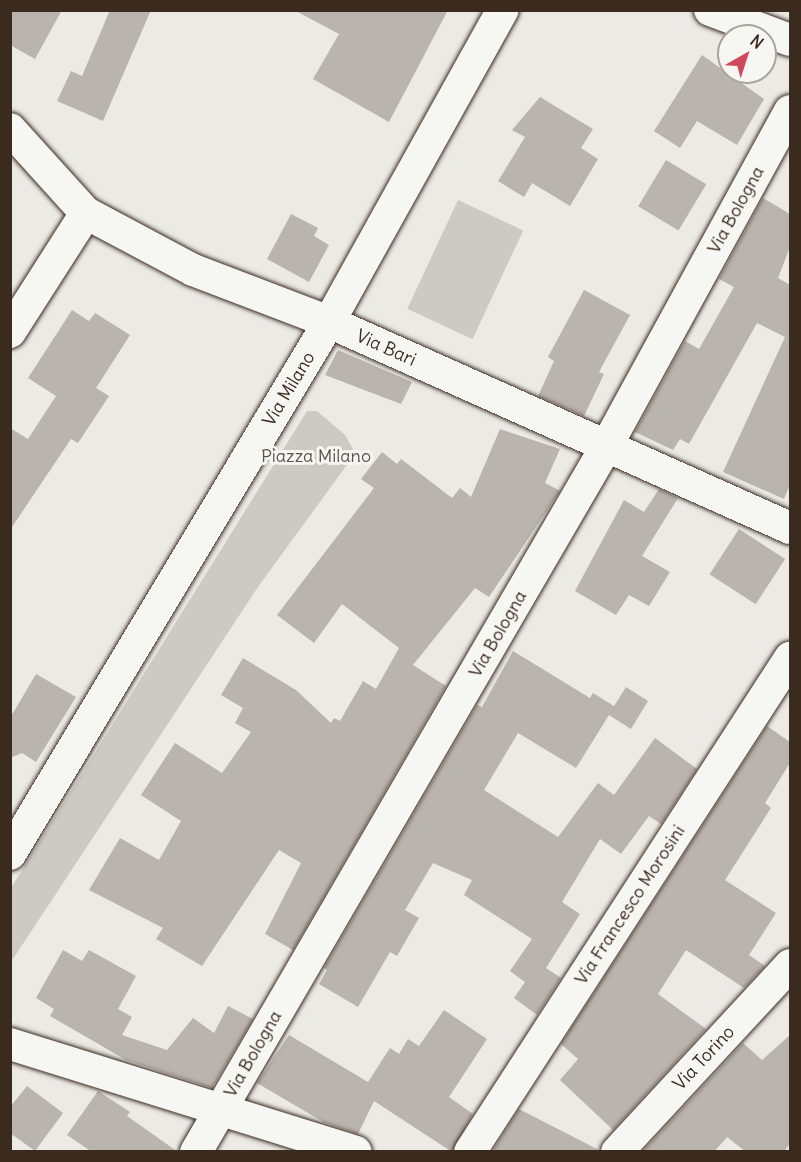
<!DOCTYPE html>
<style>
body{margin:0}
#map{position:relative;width:801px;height:1162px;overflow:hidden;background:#ebeae5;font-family:Delius,sans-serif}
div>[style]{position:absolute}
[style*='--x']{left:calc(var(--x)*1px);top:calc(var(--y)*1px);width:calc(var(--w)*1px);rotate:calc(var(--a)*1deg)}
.green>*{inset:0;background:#cdcac4;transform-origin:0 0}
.building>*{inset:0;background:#bab4ae;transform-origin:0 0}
.roads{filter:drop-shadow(0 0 2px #3b2a1e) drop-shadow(0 0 2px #3b2a1e)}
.minor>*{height:32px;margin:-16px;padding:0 16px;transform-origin:16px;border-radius:16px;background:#f6f6f2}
span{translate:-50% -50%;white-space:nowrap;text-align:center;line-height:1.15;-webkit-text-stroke:6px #f6f6f2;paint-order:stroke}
.street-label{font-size:18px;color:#3b2a1e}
.park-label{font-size:18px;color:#605248}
.frame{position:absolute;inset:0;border:12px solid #3b2a1e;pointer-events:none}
.north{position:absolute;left:717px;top:24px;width:60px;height:60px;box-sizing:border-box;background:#f6f6f2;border:2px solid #aba49d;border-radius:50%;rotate:39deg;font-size:16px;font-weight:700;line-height:24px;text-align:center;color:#3b2a1e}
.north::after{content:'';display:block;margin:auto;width:21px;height:27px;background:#d1495b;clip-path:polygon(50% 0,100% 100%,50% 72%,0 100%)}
</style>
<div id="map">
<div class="green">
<div style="left:458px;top:200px;width:72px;height:120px;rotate:25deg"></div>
<div style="clip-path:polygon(307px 411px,317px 411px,345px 435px,353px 449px,349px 462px,258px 587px,11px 962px,11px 888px)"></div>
</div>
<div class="building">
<div style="clip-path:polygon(10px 10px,62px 10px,35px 59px,10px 45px)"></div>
<div style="clip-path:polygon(110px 10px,151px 10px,103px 121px,57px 101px,71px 71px,82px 76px)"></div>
<div style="clip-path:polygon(294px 10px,448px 10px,389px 122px,313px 79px,339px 34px)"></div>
<div style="clip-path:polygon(702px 55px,764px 99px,737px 145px,697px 121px,680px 148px,654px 131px)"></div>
<div style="clip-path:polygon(540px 97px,593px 129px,581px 148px,598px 159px,570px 206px,532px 183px,524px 197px,498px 181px,525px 137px,512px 130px)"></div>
<div style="left:666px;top:160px;width:47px;height:54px;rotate:31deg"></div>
<div style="clip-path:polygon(763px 198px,790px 214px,790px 247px,778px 278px,790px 285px,790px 485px,784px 499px,723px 472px,785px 337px,757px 323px,689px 444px,680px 439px,673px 450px,635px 432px,685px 341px,699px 349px,734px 287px,719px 279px)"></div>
<div style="clip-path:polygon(291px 214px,318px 228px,314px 236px,329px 245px,309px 282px,267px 259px)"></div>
<div style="clip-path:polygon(584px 290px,630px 315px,599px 372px,604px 374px,584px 416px,538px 396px,554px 361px,548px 357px)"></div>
<div style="clip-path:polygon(72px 310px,89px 321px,95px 313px,130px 335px,96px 388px,109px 396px,78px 443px,71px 439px,10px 530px,10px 428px,28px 439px,56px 396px,28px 378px)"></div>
<div style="clip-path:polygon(338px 350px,412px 382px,401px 404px,325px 375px)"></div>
<div style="clip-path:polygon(500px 429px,560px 449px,545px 483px,560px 491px,489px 597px,475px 588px,413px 665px,446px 686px,293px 950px,265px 934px,301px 863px,279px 850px,202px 966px,156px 939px,163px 928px,89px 890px,120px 838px,159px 860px,181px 821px,141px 795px,175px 743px,222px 773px,251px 732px,235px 723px,243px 708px,221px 695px,243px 658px,296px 690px,331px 723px,334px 718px,340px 721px,363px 681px,376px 689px,399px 648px,342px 604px,314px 643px,277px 615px,374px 488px,361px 479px,382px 452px,397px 464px,401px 459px,452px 498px,460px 488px,471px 497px)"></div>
<div style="clip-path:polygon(659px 489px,678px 498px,642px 556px,670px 572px,649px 606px,629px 595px,616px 615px,575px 591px,624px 500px,644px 512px)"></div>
<div style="left:739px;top:529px;width:55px;height:54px;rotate:33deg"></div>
<div style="clip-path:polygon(513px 651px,590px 698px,593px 693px,614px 706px,626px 687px,648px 701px,631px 729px,609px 715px,576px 768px,518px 733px,484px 790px,558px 837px,598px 783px,614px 795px,655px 738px,697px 769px,661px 824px,649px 816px,621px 854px,600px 839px,562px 902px,580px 914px,546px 968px,561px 978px,537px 1015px,514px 998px,525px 982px,510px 971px,532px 939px,464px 895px,472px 880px,433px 863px,405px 910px,419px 918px,397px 956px,390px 952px,358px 1007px,319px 984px,327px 970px,324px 968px,477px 705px,482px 707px)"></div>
<div style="clip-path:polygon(36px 674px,76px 697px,36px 762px,22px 753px,10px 758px,10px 718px)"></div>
<div style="clip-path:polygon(767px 726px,790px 742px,790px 763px,765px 803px,771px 808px,725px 880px,776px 913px,749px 955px,765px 966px,744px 988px,686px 950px,658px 994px,706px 1029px,613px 1130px,560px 1080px,578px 1059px,561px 1044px)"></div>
<div style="clip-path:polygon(63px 950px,82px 961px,89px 950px,136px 976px,118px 1009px,132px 1017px,122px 1035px,167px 1050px,193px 1018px,214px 1033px,228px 1006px,253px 1019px,212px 1088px,126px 1060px,50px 1016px,54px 1009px,36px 998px)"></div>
<div style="clip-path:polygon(444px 1010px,487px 1039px,449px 1097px,473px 1114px,452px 1152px,374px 1101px,358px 1134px,325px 1123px,257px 1083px,289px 1035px,368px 1082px,390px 1048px,399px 1054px,408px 1039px,419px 1046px)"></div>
<div style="clip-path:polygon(790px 1035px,790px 1143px,784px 1152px,746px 1152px,727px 1137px,714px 1152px,642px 1152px,743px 1043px,762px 1060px)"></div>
<div style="clip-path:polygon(27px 1086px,63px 1113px,35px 1151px,10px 1133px,10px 1107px)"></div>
<div style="clip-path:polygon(98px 1091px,130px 1112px,127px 1116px,178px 1152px,92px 1152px,67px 1135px)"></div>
<div style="clip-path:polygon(519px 1109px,599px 1150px,600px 1152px,492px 1152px)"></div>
</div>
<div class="roads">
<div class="minor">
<div style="--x:710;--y:10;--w:85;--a:20.6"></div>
<div style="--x:10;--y:129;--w:113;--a:47.9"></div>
<div style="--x:86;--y:213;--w:121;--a:28"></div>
<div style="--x:193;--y:270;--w:146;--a:20.9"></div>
<div style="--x:329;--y:322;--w:505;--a:24.08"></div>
<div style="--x:10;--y:332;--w:141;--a:-57.4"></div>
<div style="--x:10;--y:854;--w:620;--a:-59.05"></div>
<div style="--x:329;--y:322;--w:357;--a:-60.9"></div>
<div style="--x:10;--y:1044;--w:362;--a:17.3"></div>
<div style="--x:196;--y:1152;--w:816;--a:-59.82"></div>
<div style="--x:606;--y:447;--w:383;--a:-61.3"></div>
<div style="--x:470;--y:1152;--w:589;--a:-57.07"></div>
<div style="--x:617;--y:1152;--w:255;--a:-47.2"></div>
</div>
</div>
<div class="street-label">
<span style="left:736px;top:210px;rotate:-61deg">Via Bologna</span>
<span style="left:386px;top:348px;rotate:24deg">Via Bari</span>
<span style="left:289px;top:389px;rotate:-59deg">Via Milano</span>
<span style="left:498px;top:634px;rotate:-60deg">Via Bologna</span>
<span style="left:630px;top:905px;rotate:-57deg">Via Francesco Morosini</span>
<span style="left:253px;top:1054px;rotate:-60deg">Via Bologna</span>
<span style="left:704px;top:1058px;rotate:-47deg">Via Torino</span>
</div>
<div class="park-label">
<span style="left:316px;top:456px">Piazza Milano</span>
</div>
<div class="frame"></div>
<div class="north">N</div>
</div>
